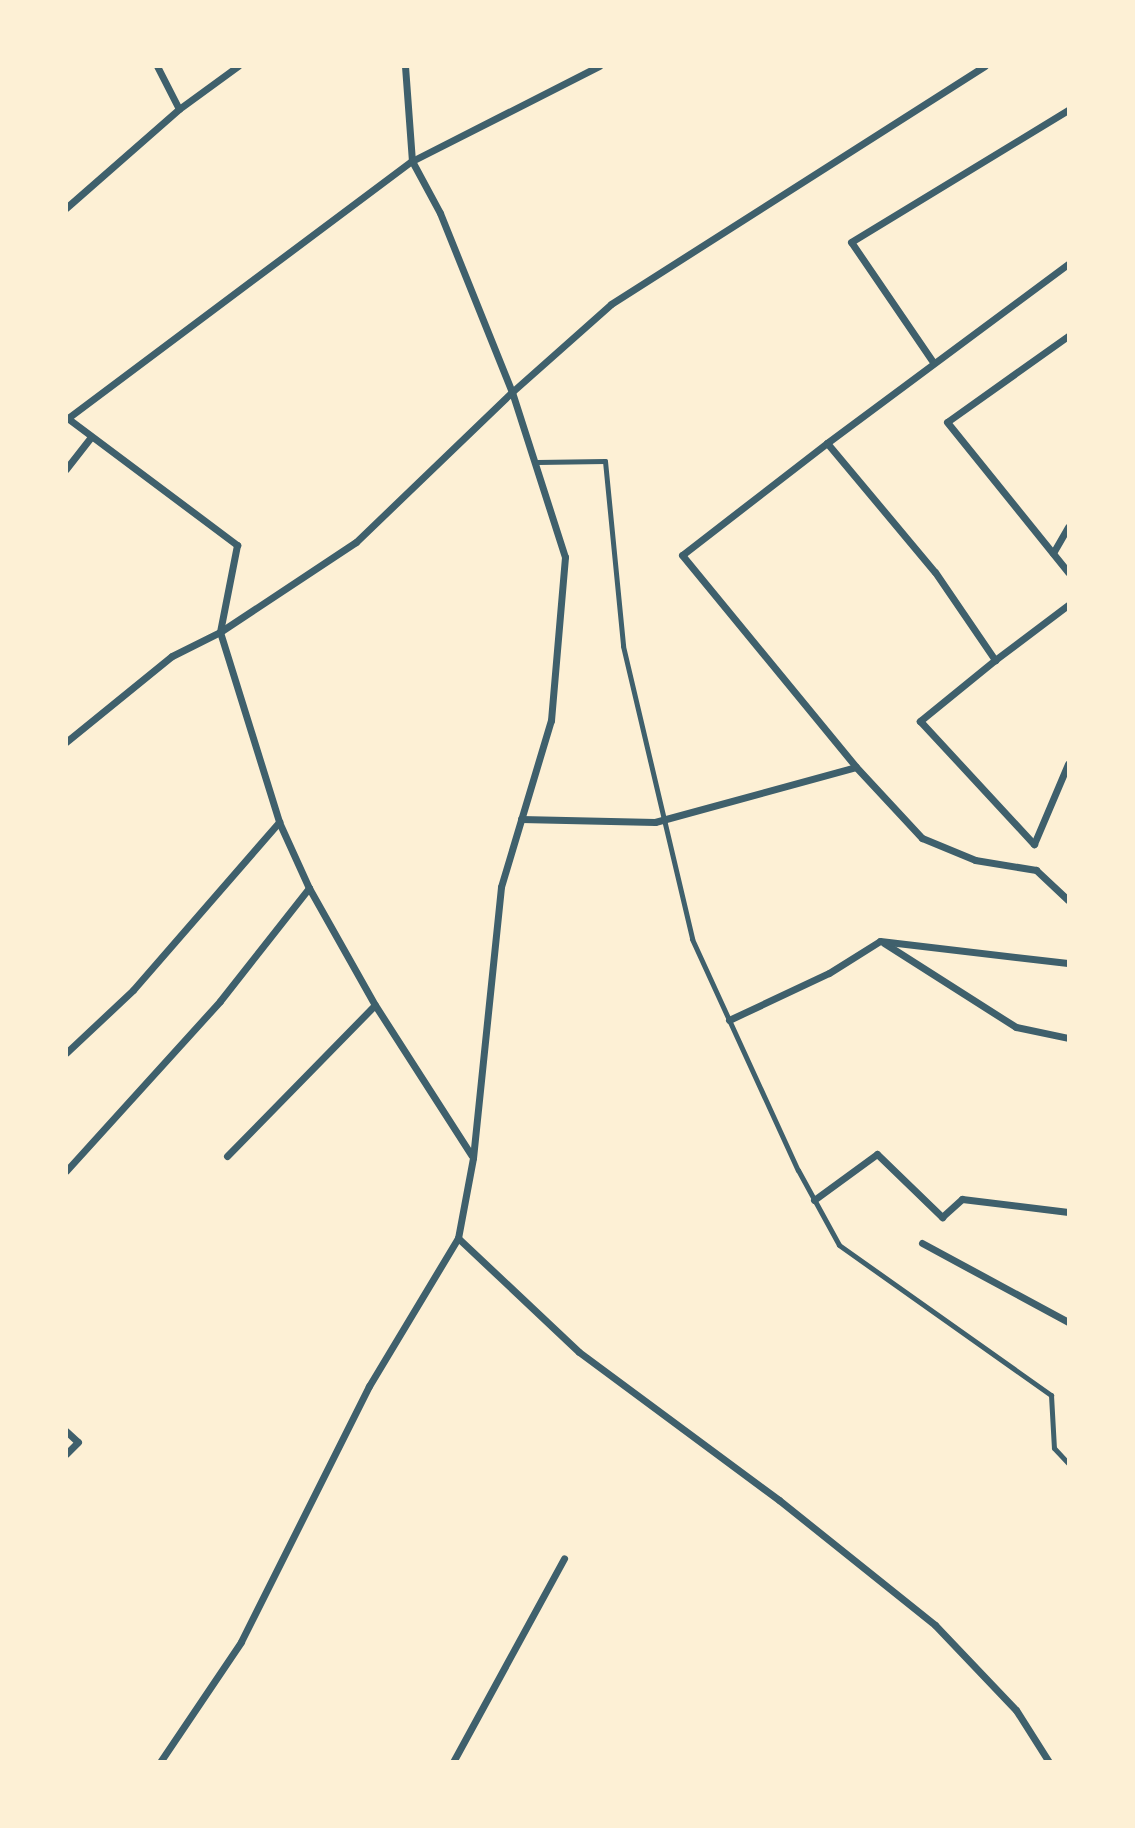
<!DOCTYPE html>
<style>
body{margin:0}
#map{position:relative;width:1135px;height:1828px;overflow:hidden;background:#fdf0d5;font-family:"Titillium Web",sans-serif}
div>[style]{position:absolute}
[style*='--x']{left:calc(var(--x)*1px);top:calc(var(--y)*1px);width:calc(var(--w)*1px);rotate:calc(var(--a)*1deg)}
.service>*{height:5px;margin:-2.5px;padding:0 2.5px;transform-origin:2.5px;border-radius:2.5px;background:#3f606c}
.minor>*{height:7px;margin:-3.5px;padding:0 3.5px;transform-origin:3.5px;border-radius:3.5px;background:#3f606c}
span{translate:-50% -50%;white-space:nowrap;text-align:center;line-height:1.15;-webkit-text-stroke:7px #fdf0d5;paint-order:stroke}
.frame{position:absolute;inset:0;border:68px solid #fdf0d5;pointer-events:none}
</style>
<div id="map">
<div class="service">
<div style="--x:537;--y:462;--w:68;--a:-0.8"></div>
<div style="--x:605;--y:461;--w:186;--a:84.4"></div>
<div style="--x:623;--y:646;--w:301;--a:76.7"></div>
<div style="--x:692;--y:939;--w:254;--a:65.4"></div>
<div style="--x:798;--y:1170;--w:85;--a:61.3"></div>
<div style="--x:839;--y:1245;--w:260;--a:35.3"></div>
<div style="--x:1051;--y:1395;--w:53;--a:86.8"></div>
<div style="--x:1054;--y:1448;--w:21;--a:47"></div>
</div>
<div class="minor">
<div style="--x:157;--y:66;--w:48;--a:62.9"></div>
<div style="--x:405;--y:66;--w:95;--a:85.8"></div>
<div style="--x:412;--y:161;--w:59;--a:61.7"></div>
<div style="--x:440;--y:213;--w:193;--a:68.1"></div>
<div style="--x:512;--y:392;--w:132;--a:-41.6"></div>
<div style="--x:611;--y:304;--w:443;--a:-32.5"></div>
<div style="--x:66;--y:208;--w:150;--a:-41.2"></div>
<div style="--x:179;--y:109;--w:73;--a:-36.1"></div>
<div style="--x:1068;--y:264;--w:300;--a:143.4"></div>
<div style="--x:827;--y:443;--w:168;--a:50.1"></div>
<div style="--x:935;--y:572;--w:107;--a:55.7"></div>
<div style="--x:995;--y:660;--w:91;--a:-37"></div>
<div style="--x:1068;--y:336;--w:148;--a:144.6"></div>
<div style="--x:947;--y:422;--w:193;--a:51.1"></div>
<div style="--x:933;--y:362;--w:145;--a:-124.3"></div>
<div style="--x:851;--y:242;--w:254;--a:-31.3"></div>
<div style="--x:66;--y:417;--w:214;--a:36.8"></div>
<div style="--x:237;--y:545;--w:89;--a:101.1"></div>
<div style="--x:220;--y:632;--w:199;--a:72.7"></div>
<div style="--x:279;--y:822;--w:72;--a:65.6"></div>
<div style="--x:309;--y:888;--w:134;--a:60.6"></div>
<div style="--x:375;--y:1005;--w:179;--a:57.3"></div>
<div style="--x:68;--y:418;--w:429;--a:-36.8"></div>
<div style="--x:412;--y:161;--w:210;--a:-26.9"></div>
<div style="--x:827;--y:443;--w:183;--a:142.3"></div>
<div style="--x:682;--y:555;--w:274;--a:50.6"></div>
<div style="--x:856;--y:767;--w:97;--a:47.1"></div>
<div style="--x:922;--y:838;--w:57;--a:22.5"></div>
<div style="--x:975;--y:860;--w:62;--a:9.3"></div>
<div style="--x:1036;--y:870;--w:44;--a:43.2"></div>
<div style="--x:66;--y:469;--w:39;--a:-52"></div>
<div style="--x:1053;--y:553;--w:30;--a:-60"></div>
<div style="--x:995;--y:660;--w:97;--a:140.9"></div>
<div style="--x:920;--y:721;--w:168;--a:47.2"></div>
<div style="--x:1034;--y:844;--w:87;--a:-67"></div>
<div style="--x:66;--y:742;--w:136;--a:-39.1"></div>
<div style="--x:172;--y:656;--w:54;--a:-26.6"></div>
<div style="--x:220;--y:632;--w:163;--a:-33.5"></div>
<div style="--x:356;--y:542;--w:216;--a:-43.9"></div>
<div style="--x:512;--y:392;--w:173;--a:72.2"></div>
<div style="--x:565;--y:557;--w:164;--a:94.9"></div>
<div style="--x:551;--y:720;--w:174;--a:106.7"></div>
<div style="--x:501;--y:887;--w:272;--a:95.9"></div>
<div style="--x:473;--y:1158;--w:81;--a:100.6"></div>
<div style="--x:458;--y:1238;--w:173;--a:121"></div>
<div style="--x:369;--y:1386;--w:286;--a:116.6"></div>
<div style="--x:241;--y:1642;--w:145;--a:124"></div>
<div style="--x:521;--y:819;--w:134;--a:1.3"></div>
<div style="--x:655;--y:822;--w:208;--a:-15.3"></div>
<div style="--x:884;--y:943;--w:156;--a:32.5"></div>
<div style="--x:1016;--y:1027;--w:53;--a:11.9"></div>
<div style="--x:729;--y:1020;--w:110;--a:-25.2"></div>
<div style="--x:829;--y:973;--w:60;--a:-32.1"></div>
<div style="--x:880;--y:941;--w:189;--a:6.7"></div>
<div style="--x:66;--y:1053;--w:92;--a:-43.2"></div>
<div style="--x:133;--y:990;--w:223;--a:-49"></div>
<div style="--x:227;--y:1156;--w:211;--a:-45.6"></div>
<div style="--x:66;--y:1171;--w:229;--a:-47.8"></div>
<div style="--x:220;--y:1001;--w:144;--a:-51.8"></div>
<div style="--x:814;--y:1200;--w:78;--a:-36.1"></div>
<div style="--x:877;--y:1154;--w:91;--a:44.1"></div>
<div style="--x:942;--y:1217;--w:27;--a:-42"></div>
<div style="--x:962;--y:1199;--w:107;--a:7"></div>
<div style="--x:458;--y:1238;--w:166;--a:43.3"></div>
<div style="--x:579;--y:1352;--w:249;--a:36.5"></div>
<div style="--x:779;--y:1500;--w:200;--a:38.7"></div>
<div style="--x:935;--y:1625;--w:117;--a:46.4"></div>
<div style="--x:1016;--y:1710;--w:62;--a:57.6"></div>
<div style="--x:922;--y:1243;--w:166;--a:28.4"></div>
<div style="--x:66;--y:1431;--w:16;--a:43"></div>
<div style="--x:78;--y:1442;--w:17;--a:135"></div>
<div style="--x:453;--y:1762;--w:232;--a:-61.4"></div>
</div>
<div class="frame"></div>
</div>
